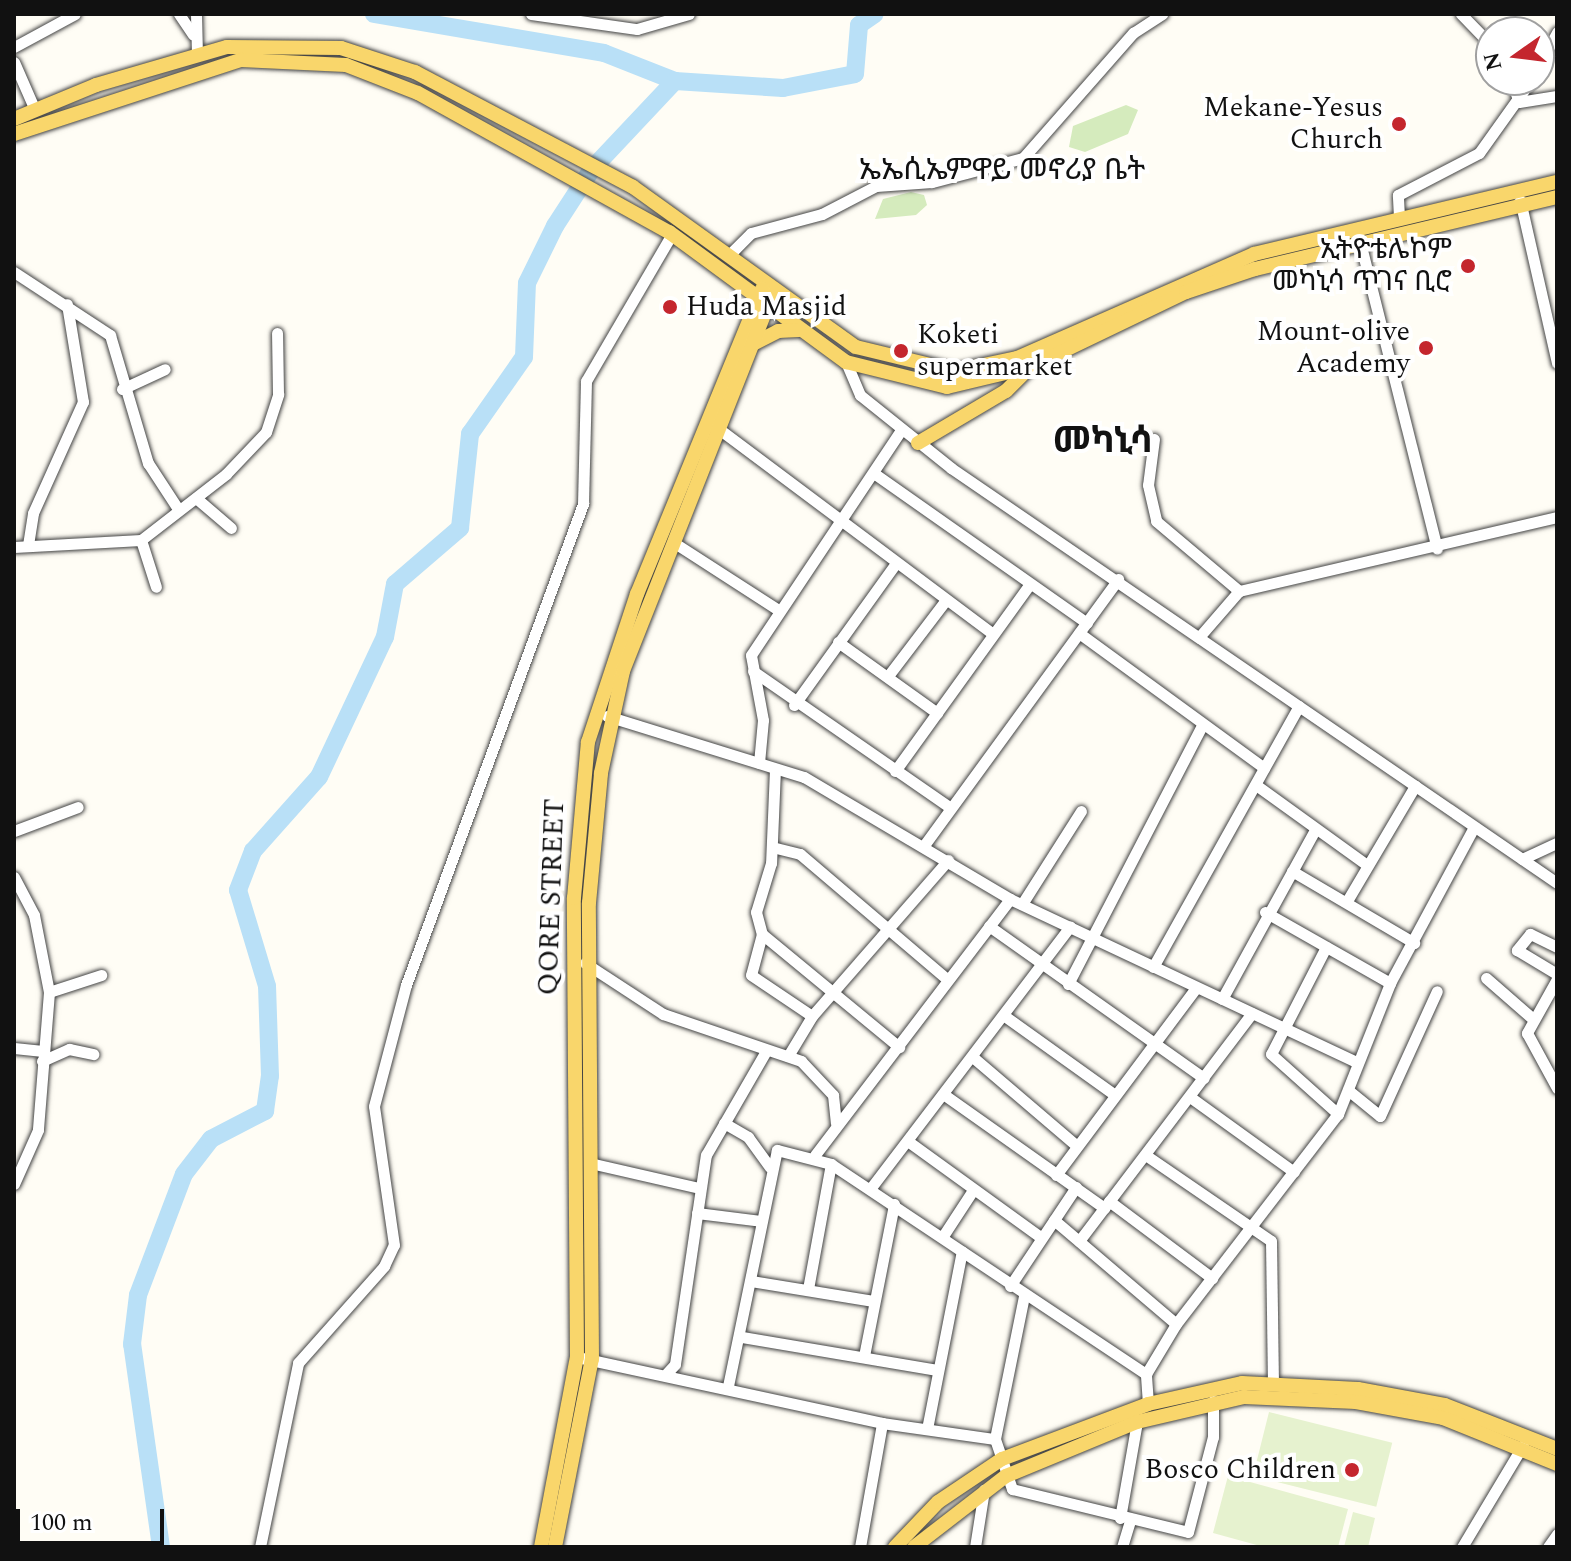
<!DOCTYPE html>
<meta charset="utf-8">
<style>
body{margin:0}
#map{position:relative;width:1571px;height:1561px;overflow:hidden;background:#fffdf5;font-family:Spectral,"Noto Sans Ethiopic",serif}
div>[style]{position:absolute}
[style*='--x']{left:calc(var(--x)*1px);top:calc(var(--y)*1px);width:calc(var(--w)*1px);rotate:calc(var(--a)*1deg)}
.green>*{inset:0;background:#d5ebbd}
.pitch>*{inset:0;background:#e6f2cf;transform-origin:0 0}
.river>*{height:18px;margin:-9px;padding:0 9px;transform-origin:9px;border-radius:9px;background:#b9e0f7}
.roads{filter:drop-shadow(0 0 2px #444) drop-shadow(0 0 2px #444)}
.minor>*{height:11px;margin:-5.5px;padding:0 5.5px;transform-origin:5.5px;border-radius:5.5px;background:#fff}
.major>*{height:14px;margin:-7px;padding:0 7px;transform-origin:7px;border-radius:7px;background:#f9d66b}
.dots>*{width:22px;height:22px;translate:-50% -50%;box-sizing:border-box;border:4px solid #fff;border-radius:50%}
span{translate:-50% -50%;white-space:nowrap;text-align:center;line-height:1.15;-webkit-text-stroke:8px #fff;paint-order:stroke}
.poi-label{font-size:28px;color:#111}
.right{translate:-100% -50%;text-align:right}
.left{translate:0 -50%;text-align:left}
.street-label{font-size:28px;color:#111}
.neighbourhood-label{font-size:30px;color:#111}
.district-label{font-size:36px;color:#111;font-weight:700}
.frame{position:absolute;inset:0;border:16px solid #111;pointer-events:none}
.north{position:absolute;left:1475px;top:16px;width:80px;height:80px;box-sizing:border-box;background:#fff;border:2px solid #a0a0a0;border-radius:50%;rotate:256deg;font-size:22px;font-weight:700;line-height:32px;text-align:center;color:#111}
.north::after{content:'';display:block;margin:auto;width:28px;height:36px;background:#c4262e;clip-path:polygon(50% 0,100% 100%,50% 72%,0 100%)}
.scale{position:absolute;left:16px;top:1509px;width:148px;height:36px;box-sizing:border-box;border:4px solid #111;border-top:0;padding-left:10px;font-size:24px;line-height:28px;white-space:nowrap;color:#111;-webkit-text-stroke:6px #fff;paint-order:stroke}
</style>
<div id="map">
<div class="green">
<div style="clip-path:polygon(1126px 105px,1138px 110px,1128px 134px,1085px 152px,1069px 147px,1073px 126px)"></div>
<div style="clip-path:polygon(911px 192px,924px 195px,927px 205px,916px 215px,875px 219px,883px 199px)"></div>
</div>
<div class="pitch">
<div style="left:1269px;top:1412px;width:127px;height:66px;rotate:14deg"></div>
<div style="clip-path:polygon(1228px 1476px,1348px 1509px,1338px 1547px,1264px 1547px,1213px 1533px)"></div>
<div style="clip-path:polygon(1353px 1512px,1375px 1518px,1368px 1547px,1344px 1547px)"></div>
</div>
<div class="river">
<div style="--x:374;--y:14;--w:233;--a:9.6"></div>
<div style="--x:604;--y:53;--w:76;--a:21.5"></div>
<div style="--x:675;--y:81;--w:108;--a:3.7"></div>
<div style="--x:783;--y:88;--w:73;--a:-11"></div>
<div style="--x:855;--y:74;--w:49;--a:-85.3"></div>
<div style="--x:859;--y:25;--w:19;--a:-35"></div>
<div style="--x:161;--y:1547;--w:205;--a:-98.1"></div>
<div style="--x:132;--y:1344;--w:49;--a:-83"></div>
<div style="--x:138;--y:1295;--w:129;--a:-69.2"></div>
<div style="--x:184;--y:1174;--w:44;--a:-52.4"></div>
<div style="--x:211;--y:1139;--w:61;--a:-27.4"></div>
<div style="--x:265;--y:1111;--w:35;--a:-82"></div>
<div style="--x:270;--y:1076;--w:90;--a:-91.9"></div>
<div style="--x:267;--y:986;--w:100;--a:-106.8"></div>
<div style="--x:238;--y:890;--w:42;--a:-69"></div>
<div style="--x:253;--y:851;--w:99;--a:-48.3"></div>
<div style="--x:319;--y:777;--w:155;--a:-64.8"></div>
<div style="--x:385;--y:637;--w:54;--a:-79.3"></div>
<div style="--x:395;--y:584;--w:86;--a:-40.7"></div>
<div style="--x:460;--y:528;--w:95;--a:-83.9"></div>
<div style="--x:470;--y:434;--w:94;--a:-55"></div>
<div style="--x:524;--y:357;--w:74;--a:-87.7"></div>
<div style="--x:527;--y:283;--w:64;--a:-63.8"></div>
<div style="--x:555;--y:226;--w:68;--a:-57"></div>
<div style="--x:592;--y:169;--w:121;--a:-46.7"></div>
</div>
<div class="roads">
<div class="minor">
<div style="--x:179;--y:14;--w:25;--a:56"></div>
<div style="--x:196;--y:14;--w:40;--a:88.6"></div>
<div style="--x:531;--y:14;--w:107;--a:8.1"></div>
<div style="--x:637;--y:29;--w:54;--a:-16.1"></div>
<div style="--x:1461;--y:14;--w:43;--a:45.9"></div>
<div style="--x:14;--y:47;--w:69;--a:-28.4"></div>
<div style="--x:14;--y:62;--w:52;--a:66.4"></div>
<div style="--x:1539;--y:65;--w:38;--a:-61"></div>
<div style="--x:1511;--y:80;--w:23;--a:70"></div>
<div style="--x:1519;--y:102;--w:38;--a:-9"></div>
<div style="--x:1520;--y:200;--w:167;--a:77.2"></div>
<div style="--x:1399;--y:217;--w:22;--a:-93"></div>
<div style="--x:1398;--y:195;--w:91;--a:-27.4"></div>
<div style="--x:1479;--y:153;--w:90;--a:-54.5"></div>
<div style="--x:1360;--y:242;--w:316;--a:75.9"></div>
<div style="--x:732;--y:252;--w:27;--a:-45"></div>
<div style="--x:751;--y:233;--w:73;--a:-15"></div>
<div style="--x:822;--y:214;--w:61;--a:-27.4"></div>
<div style="--x:876;--y:186;--w:56;--a:-4.1"></div>
<div style="--x:932;--y:182;--w:94;--a:-14.8"></div>
<div style="--x:1023;--y:158;--w:167;--a:-48.7"></div>
<div style="--x:1133;--y:33;--w:35;--a:-33"></div>
<div style="--x:14;--y:272;--w:115;--a:33.3"></div>
<div style="--x:110;--y:335;--w:134;--a:73.5"></div>
<div style="--x:148;--y:463;--w:55;--a:56.9"></div>
<div style="--x:846;--y:362;--w:36;--a:67"></div>
<div style="--x:860;--y:395;--w:117;--a:38.7"></div>
<div style="--x:951;--y:468;--w:734;--a:34.4"></div>
<div style="--x:122;--y:389;--w:47;--a:-24.9"></div>
<div style="--x:715;--y:426;--w:347;--a:36.8"></div>
<div style="--x:1154;--y:439;--w:46;--a:97.4"></div>
<div style="--x:1148;--y:485;--w:37;--a:77"></div>
<div style="--x:1156;--y:521;--w:109;--a:40.1"></div>
<div style="--x:875;--y:474;--w:259;--a:35.1"></div>
<div style="--x:196;--y:498;--w:46;--a:40.6"></div>
<div style="--x:141;--y:540;--w:49;--a:72.3"></div>
<div style="--x:673;--y:542;--w:127;--a:32.8"></div>
<div style="--x:28;--y:545;--w:32;--a:-81"></div>
<div style="--x:33;--y:513;--w:122;--a:-65.8"></div>
<div style="--x:83;--y:402;--w:99;--a:-99.3"></div>
<div style="--x:14;--y:547;--w:127;--a:-3.2"></div>
<div style="--x:141;--y:540;--w:108;--a:-37.8"></div>
<div style="--x:226;--y:474;--w:58;--a:-46.4"></div>
<div style="--x:266;--y:432;--w:40;--a:-72"></div>
<div style="--x:278;--y:394;--w:61;--a:-90.9"></div>
<div style="--x:1079;--y:633;--w:229;--a:36.1"></div>
<div style="--x:1200;--y:636;--w:60;--a:-49.1"></div>
<div style="--x:1239;--y:591;--w:326;--a:-13.1"></div>
<div style="--x:838;--y:642;--w:122;--a:35.6"></div>
<div style="--x:753;--y:671;--w:237;--a:34.7"></div>
<div style="--x:888;--y:676;--w:96;--a:-52.7"></div>
<div style="--x:794;--y:705;--w:175;--a:-54.3"></div>
<div style="--x:607;--y:716;--w:206;--a:17.2"></div>
<div style="--x:804;--y:777;--w:239;--a:30.6"></div>
<div style="--x:1010;--y:899;--w:381;--a:25.2"></div>
<div style="--x:759;--y:763;--w:43;--a:-84.7"></div>
<div style="--x:763;--y:720;--w:66;--a:-100.5"></div>
<div style="--x:751;--y:655;--w:270;--a:-56.3"></div>
<div style="--x:775;--y:769;--w:94;--a:92.4"></div>
<div style="--x:771;--y:863;--w:51;--a:107"></div>
<div style="--x:756;--y:912;--w:23;--a:75"></div>
<div style="--x:762;--y:934;--w:42;--a:105"></div>
<div style="--x:751;--y:975;--w:73;--a:33.9"></div>
<div style="--x:895;--y:771;--w:229;--a:-54.2"></div>
<div style="--x:1256;--y:785;--w:137;--a:35.8"></div>
<div style="--x:14;--y:831;--w:68;--a:-20.6"></div>
<div style="--x:925;--y:844;--w:328;--a:-53.9"></div>
<div style="--x:772;--y:847;--w:29;--a:14"></div>
<div style="--x:800;--y:854;--w:193;--a:40.4"></div>
<div style="--x:1522;--y:859;--w:38;--a:-25"></div>
<div style="--x:1292;--y:871;--w:142;--a:30.5"></div>
<div style="--x:14;--y:877;--w:43;--a:62.2"></div>
<div style="--x:34;--y:915;--w:78;--a:79"></div>
<div style="--x:49;--y:992;--w:138;--a:94.6"></div>
<div style="--x:38;--y:1130;--w:59;--a:114"></div>
<div style="--x:1347;--y:901;--w:134;--a:-59.4"></div>
<div style="--x:1022;--y:904;--w:110;--a:-57.6"></div>
<div style="--x:1265;--y:912;--w:144;--a:29.6"></div>
<div style="--x:989;--y:926;--w:263;--a:35.3"></div>
<div style="--x:762;--y:934;--w:178;--a:39.5"></div>
<div style="--x:1326;--y:947;--w:120;--a:117.2"></div>
<div style="--x:1271;--y:1054;--w:90;--a:41.8"></div>
<div style="--x:1557;--y:947;--w:30;--a:-154"></div>
<div style="--x:1530;--y:934;--w:21;--a:129"></div>
<div style="--x:1517;--y:950;--w:47;--a:31"></div>
<div style="--x:585;--y:963;--w:93;--a:33.2"></div>
<div style="--x:663;--y:1014;--w:146;--a:18.8"></div>
<div style="--x:801;--y:1061;--w:47;--a:46.7"></div>
<div style="--x:833;--y:1095;--w:28;--a:84"></div>
<div style="--x:1153;--y:967;--w:299;--a:-60.8"></div>
<div style="--x:1486;--y:978;--w:62;--a:41.1"></div>
<div style="--x:1557;--y:979;--w:62;--a:119.1"></div>
<div style="--x:1527;--y:1033;--w:63;--a:61.4"></div>
<div style="--x:1068;--y:984;--w:291;--a:-62.6"></div>
<div style="--x:49;--y:992;--w:55;--a:-18.1"></div>
<div style="--x:1222;--y:999;--w:193;--a:-61.2"></div>
<div style="--x:1006;--y:1017;--w:134;--a:35.6"></div>
<div style="--x:14;--y:1048;--w:29;--a:6"></div>
<div style="--x:788;--y:1056;--w:47;--a:-59"></div>
<div style="--x:812;--y:1016;--w:207;--a:-48.9"></div>
<div style="--x:975;--y:1059;--w:134;--a:40.5"></div>
<div style="--x:42;--y:1061;--w:30;--a:-24"></div>
<div style="--x:69;--y:1049;--w:25;--a:12"></div>
<div style="--x:1348;--y:1090;--w:41;--a:39.1"></div>
<div style="--x:1380;--y:1116;--w:137;--a:-65.5"></div>
<div style="--x:946;--y:1096;--w:194;--a:35.3"></div>
<div style="--x:1190;--y:1097;--w:128;--a:35.8"></div>
<div style="--x:724;--y:1123;--w:28;--a:30"></div>
<div style="--x:748;--y:1137;--w:37;--a:54"></div>
<div style="--x:909;--y:1142;--w:160;--a:35.9"></div>
<div style="--x:815;--y:1155;--w:322;--a:-52.7"></div>
<div style="--x:1147;--y:1156;--w:150;--a:34.4"></div>
<div style="--x:1271;--y:1241;--w:141;--a:89.2"></div>
<div style="--x:590;--y:1163;--w:112;--a:12.9"></div>
<div style="--x:1056;--y:1175;--w:234;--a:-53.2"></div>
<div style="--x:870;--y:1189;--w:330;--a:-52.7"></div>
<div style="--x:1109;--y:1201;--w:129;--a:36.8"></div>
<div style="--x:697;--y:1213;--w:64;--a:7.1"></div>
<div style="--x:1054;--y:1220;--w:160;--a:40.4"></div>
<div style="--x:943;--y:1236;--w:55;--a:-56.9"></div>
<div style="--x:1079;--y:1241;--w:286;--a:-52.8"></div>
<div style="--x:751;--y:1281;--w:124;--a:9.3"></div>
<div style="--x:1010;--y:1286;--w:119;--a:-56.3"></div>
<div style="--x:808;--y:1289;--w:127;--a:-79.6"></div>
<div style="--x:1024;--y:1296;--w:146;--a:101.5"></div>
<div style="--x:995;--y:1439;--w:53;--a:71.2"></div>
<div style="--x:1012;--y:1489;--w:181;--a:13.7"></div>
<div style="--x:1188;--y:1532;--w:98;--a:-75.3"></div>
<div style="--x:1213;--y:1437;--w:36;--a:-90"></div>
<div style="--x:742;--y:1337;--w:198;--a:9.6"></div>
<div style="--x:864;--y:1356;--w:155;--a:-78.8"></div>
<div style="--x:577;--y:1357;--w:312;--a:12.2"></div>
<div style="--x:882;--y:1423;--w:114;--a:8.1"></div>
<div style="--x:667;--y:1373;--w:12;--a:-48"></div>
<div style="--x:675;--y:1364;--w:211;--a:-81.6"></div>
<div style="--x:706;--y:1155;--w:120;--a:-60"></div>
<div style="--x:728;--y:1386;--w:241;--a:-78.3"></div>
<div style="--x:777;--y:1150;--w:56;--a:14.5"></div>
<div style="--x:831;--y:1164;--w:379;--a:33.7"></div>
<div style="--x:1148;--y:1404;--w:30;--a:-94"></div>
<div style="--x:1146;--y:1374;--w:58;--a:-59"></div>
<div style="--x:1176;--y:1324;--w:265;--a:-52.4"></div>
<div style="--x:1338;--y:1114;--w:141;--a:-68.3"></div>
<div style="--x:1390;--y:983;--w:177;--a:-61.7"></div>
<div style="--x:927;--y:1429;--w:181;--a:-78.9"></div>
<div style="--x:1120;--y:1518;--w:97;--a:-80"></div>
<div style="--x:260;--y:1547;--w:188;--a:-78.3"></div>
<div style="--x:298;--y:1363;--w:130;--a:-48.4"></div>
<div style="--x:384;--y:1266;--w:23;--a:-65"></div>
<div style="--x:394;--y:1245;--w:140;--a:-98.2"></div>
<div style="--x:374;--y:1106;--w:125;--a:-75.2"></div>
<div style="--x:406;--y:985;--w:513;--a:-69.8"></div>
<div style="--x:583;--y:504;--w:123;--a:-88.6"></div>
<div style="--x:586;--y:381;--w:170;--a:-59.7"></div>
<div style="--x:860;--y:1547;--w:126;--a:-79.9"></div>
<div style="--x:975;--y:1547;--w:58;--a:-81"></div>
<div style="--x:1122;--y:1547;--w:28;--a:-73"></div>
<div style="--x:1462;--y:1547;--w:119;--a:-59.1"></div>
<div style="--x:1548;--y:1547;--w:16;--a:-55"></div>
</div>
<div class="major">
<div style="--x:14;--y:119;--w:89;--a:-22.5"></div>
<div style="--x:96;--y:85;--w:136;--a:-16.2"></div>
<div style="--x:227;--y:47;--w:114;--a:0.5"></div>
<div style="--x:341;--y:48;--w:78;--a:18"></div>
<div style="--x:415;--y:72;--w:246;--a:27.8"></div>
<div style="--x:633;--y:187;--w:274;--a:35.7"></div>
<div style="--x:856;--y:347;--w:102;--a:13.6"></div>
<div style="--x:955;--y:371;--w:63;--a:-11.8"></div>
<div style="--x:1017;--y:358;--w:259;--a:-23.7"></div>
<div style="--x:1254;--y:254;--w:311;--a:-13.4"></div>
<div style="--x:14;--y:134;--w:239;--a:-18.1"></div>
<div style="--x:241;--y:60;--w:105;--a:2.7"></div>
<div style="--x:346;--y:65;--w:77;--a:21.3"></div>
<div style="--x:418;--y:93;--w:287;--a:29"></div>
<div style="--x:669;--y:232;--w:220;--a:36.3"></div>
<div style="--x:846;--y:362;--w:104;--a:13.9"></div>
<div style="--x:947;--y:387;--w:85;--a:-13.5"></div>
<div style="--x:1030;--y:367;--w:173;--a:-25.7"></div>
<div style="--x:1186;--y:292;--w:73;--a:-18.4"></div>
<div style="--x:1255;--y:269;--w:310;--a:-13.4"></div>
<div style="--x:749;--y:346;--w:33;--a:-27"></div>
<div style="--x:778;--y:331;--w:21;--a:-3"></div>
<div style="--x:918;--y:443;--w:102;--a:-30.6"></div>
<div style="--x:1006;--y:391;--w:30;--a:-45"></div>
<div style="--x:541;--y:1547;--w:193;--a:-79.3"></div>
<div style="--x:577;--y:1357;--w:459;--a:-90.4"></div>
<div style="--x:574;--y:898;--w:157;--a:-84.9"></div>
<div style="--x:588;--y:742;--w:156;--a:-71.7"></div>
<div style="--x:637;--y:594;--w:330;--a:-67.7"></div>
<div style="--x:555;--y:1547;--w:192;--a:-78.9"></div>
<div style="--x:592;--y:1359;--w:456;--a:-90.4"></div>
<div style="--x:589;--y:903;--w:131;--a:-84.7"></div>
<div style="--x:601;--y:773;--w:104;--a:-77.8"></div>
<div style="--x:623;--y:671;--w:400;--a:-68.4"></div>
<div style="--x:895;--y:1547;--w:62;--a:-46.3"></div>
<div style="--x:938;--y:1502;--w:77;--a:-33.9"></div>
<div style="--x:1002;--y:1459;--w:156;--a:-20.6"></div>
<div style="--x:1148;--y:1404;--w:96;--a:-12.6"></div>
<div style="--x:1242;--y:1383;--w:116;--a:3"></div>
<div style="--x:1358;--y:1389;--w:88;--a:10.4"></div>
<div style="--x:1445;--y:1405;--w:120;--a:21.4"></div>
<div style="--x:914;--y:1547;--w:116;--a:-37.7"></div>
<div style="--x:1006;--y:1476;--w:142;--a:-22.4"></div>
<div style="--x:1137;--y:1422;--w:110;--a:-13.2"></div>
<div style="--x:1244;--y:1397;--w:112;--a:2.6"></div>
<div style="--x:1356;--y:1402;--w:88;--a:10.4"></div>
<div style="--x:1443;--y:1418;--w:123;--a:22"></div>
</div>
</div>
<div class="dots">
<div style="left:1399px;top:124px;background:#c4262e"></div>
<div style="left:1468px;top:266px;background:#c4262e"></div>
<div style="left:670px;top:307px;background:#c4262e"></div>
<div style="left:1426px;top:348px;background:#c4262e"></div>
<div style="left:901px;top:351px;background:#c4262e"></div>
<div style="left:1352px;top:1470px;background:#c4262e"></div>
</div>
<div class="poi-label">
<span class="right" style="left:1383px;top:124px">Mekane-Yesus<br>Church</span>
<span class="right" style="left:1452px;top:266px">ኢትዮቴሌኮም<br>መካኒሳ ጥገና ቢሮ</span>
<span class="left" style="left:686px;top:307px">Huda Masjid</span>
<span class="right" style="left:1410px;top:348px">Mount-olive<br>Academy</span>
<span class="left" style="left:917px;top:351px">Koketi<br>supermarket</span>
<span class="right" style="left:1336px;top:1470px">Bosco Children</span>
</div>
<div class="street-label">
<span style="left:552px;top:897px;rotate:-88deg">QORE STREET</span>
</div>
<div class="neighbourhood-label">
<span style="left:1002px;top:170px">ኤኤሲኤምዋይ መኖሪያ ቤት</span>
</div>
<div class="district-label">
<span style="left:1103px;top:442px">መካኒሳ</span>
</div>
<div class="frame"></div>
<div class="north">N</div>
<div class="scale">100 m</div>
</div>
